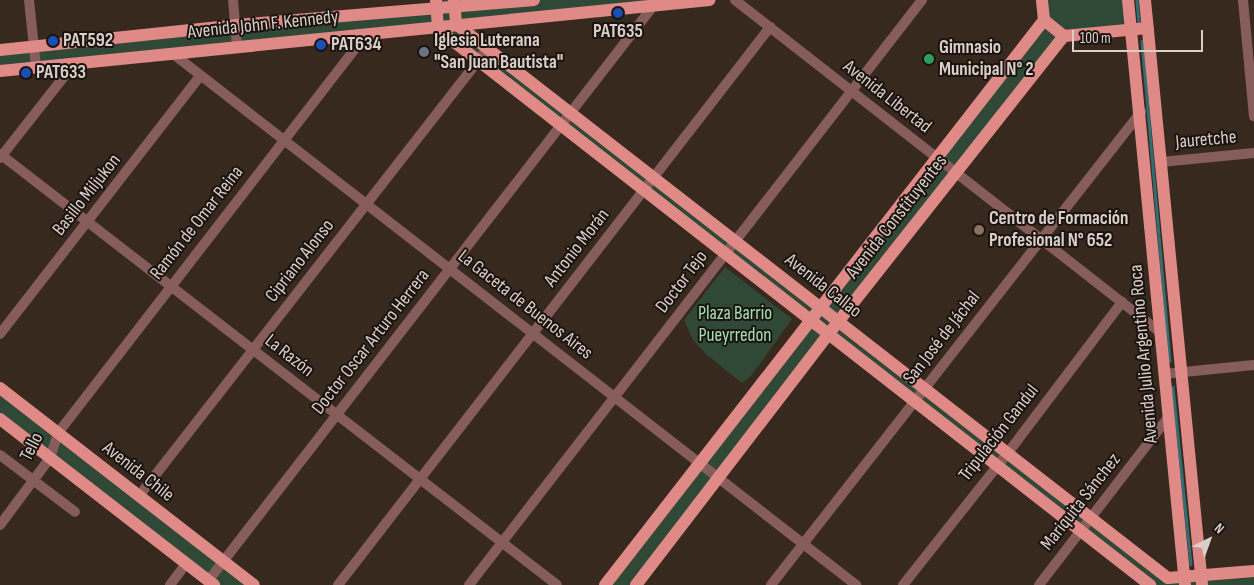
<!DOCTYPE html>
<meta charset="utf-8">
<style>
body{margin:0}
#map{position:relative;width:1254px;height:585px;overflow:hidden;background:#38291e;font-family:"Sofia Sans Condensed",sans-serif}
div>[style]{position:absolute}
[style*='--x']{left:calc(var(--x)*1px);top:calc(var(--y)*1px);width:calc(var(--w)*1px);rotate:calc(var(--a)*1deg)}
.green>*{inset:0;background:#304936}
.stream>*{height:2.5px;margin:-1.25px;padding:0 1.25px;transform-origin:1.25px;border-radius:1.25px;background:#316d73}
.minor>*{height:10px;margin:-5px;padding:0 5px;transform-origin:5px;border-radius:5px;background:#865d5a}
.major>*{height:12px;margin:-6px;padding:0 6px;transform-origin:6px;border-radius:6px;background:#df8a86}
.dots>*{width:14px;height:14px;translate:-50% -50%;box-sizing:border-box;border:2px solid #1a130f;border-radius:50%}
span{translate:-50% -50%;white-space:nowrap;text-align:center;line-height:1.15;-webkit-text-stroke:4px #1a130f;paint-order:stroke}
.street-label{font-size:19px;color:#d9cfc8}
.poi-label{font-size:19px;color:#d9cfc8;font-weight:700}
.left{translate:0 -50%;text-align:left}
.park-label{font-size:19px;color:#a1e1b1}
.north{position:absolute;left:1184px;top:515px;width:50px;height:50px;-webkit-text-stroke:4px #1a130f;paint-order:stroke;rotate:42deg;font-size:14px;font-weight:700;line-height:20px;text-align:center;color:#d9cfc8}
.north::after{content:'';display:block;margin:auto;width:18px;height:22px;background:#d9cfc8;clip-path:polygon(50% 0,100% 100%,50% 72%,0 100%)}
.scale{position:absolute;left:1072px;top:30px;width:131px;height:22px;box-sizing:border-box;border:2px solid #d9cfc8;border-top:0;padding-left:6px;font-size:15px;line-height:18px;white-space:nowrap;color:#d9cfc8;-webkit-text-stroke:4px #1a130f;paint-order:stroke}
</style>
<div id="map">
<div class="green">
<div style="clip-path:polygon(436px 0,709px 0,457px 24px,820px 308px,1044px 20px,1042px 0,1128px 0,1131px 30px,1064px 36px,839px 322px,1168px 578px,1254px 571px,1254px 585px,1150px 585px,829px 335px,636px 585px,605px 585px,810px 321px,441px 31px,0 71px,0 50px,436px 9px)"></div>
<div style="clip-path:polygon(725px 267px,792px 319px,751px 376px,742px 383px,707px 355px,693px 340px,684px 320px)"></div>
<div style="clip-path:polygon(0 388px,254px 585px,214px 585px,0 419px)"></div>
</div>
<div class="stream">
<div style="--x:1137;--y:0;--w:23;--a:85"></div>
<div style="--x:1142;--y:41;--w:321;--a:85"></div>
<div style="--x:1173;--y:387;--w:178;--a:84.2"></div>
</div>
<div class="minor">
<div style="--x:29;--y:0;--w:67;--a:84"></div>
<div style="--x:233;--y:0;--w:46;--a:85"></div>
<div style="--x:735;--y:0;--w:539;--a:38"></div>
<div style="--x:1243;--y:0;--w:117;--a:84.6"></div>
<div style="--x:172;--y:53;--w:867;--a:37.87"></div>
<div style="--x:0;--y:154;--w:704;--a:37.73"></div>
<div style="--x:0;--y:158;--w:120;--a:-51.8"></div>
<div style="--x:1161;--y:162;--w:93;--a:-5.5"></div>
<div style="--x:0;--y:334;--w:326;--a:-52.2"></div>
<div style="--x:1164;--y:374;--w:90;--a:-5.7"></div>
<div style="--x:0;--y:455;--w:94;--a:37.2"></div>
<div style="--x:139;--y:496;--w:568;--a:-52.08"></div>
<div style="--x:0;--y:525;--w:84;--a:-53.3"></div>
<div style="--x:50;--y:458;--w:26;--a:-72"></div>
<div style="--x:58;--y:433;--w:492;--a:-52.3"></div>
<div style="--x:359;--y:44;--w:10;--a:-96"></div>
<div style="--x:208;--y:581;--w:728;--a:-52.25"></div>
<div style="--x:170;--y:585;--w:26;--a:-53"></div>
<div style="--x:338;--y:585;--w:706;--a:-52.25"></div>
<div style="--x:469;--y:585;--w:740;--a:-52.25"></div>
<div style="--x:771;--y:585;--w:601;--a:-51.97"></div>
<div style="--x:903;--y:585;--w:167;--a:-51.6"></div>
<div style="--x:1007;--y:454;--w:191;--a:-52.9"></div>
<div style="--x:1039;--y:585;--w:213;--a:-52.4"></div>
</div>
<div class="major">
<div style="--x:436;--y:0;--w:26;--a:86"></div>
<div style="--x:438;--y:26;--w:10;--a:53"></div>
<div style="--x:444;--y:34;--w:896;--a:37.97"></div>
<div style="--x:454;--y:0;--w:24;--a:85"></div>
<div style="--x:456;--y:24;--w:902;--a:37.89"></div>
<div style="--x:1168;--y:578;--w:86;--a:-4.7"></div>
<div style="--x:1128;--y:0;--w:588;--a:84.43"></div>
<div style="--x:1145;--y:0;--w:588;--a:84.43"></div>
<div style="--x:1044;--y:20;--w:26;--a:39"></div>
<div style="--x:0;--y:50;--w:237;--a:-6"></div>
<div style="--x:236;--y:25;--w:299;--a:-4.8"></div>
<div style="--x:0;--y:71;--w:713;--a:-5.72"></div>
<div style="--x:0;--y:388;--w:321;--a:37.8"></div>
<div style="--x:0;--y:419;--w:271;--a:37.8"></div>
<div style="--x:605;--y:585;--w:716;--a:-52.15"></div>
<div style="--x:1044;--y:20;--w:20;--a:-96"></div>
<div style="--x:636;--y:585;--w:332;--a:-52.5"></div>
<div style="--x:838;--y:322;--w:365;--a:-51.7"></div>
<div style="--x:1064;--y:36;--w:84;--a:-5.4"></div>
</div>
<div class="dots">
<div style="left:618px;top:13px;background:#1a4fb4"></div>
<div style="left:53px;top:41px;background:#1a4fb4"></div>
<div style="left:321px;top:45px;background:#1a4fb4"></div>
<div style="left:424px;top:52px;background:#6b7280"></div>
<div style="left:929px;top:59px;background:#2e9e5b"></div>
<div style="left:26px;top:73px;background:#1a4fb4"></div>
<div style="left:979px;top:230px;background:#8d6e63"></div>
</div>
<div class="street-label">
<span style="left:263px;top:25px;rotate:-6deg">Avenida John F. Kennedy</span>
<span style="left:887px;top:97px;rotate:38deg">Avenida Libertad</span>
<span style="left:1206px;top:140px;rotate:-5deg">Jauretche</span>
<span style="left:87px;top:195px;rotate:-52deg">Basillo Miljukon</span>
<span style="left:897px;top:217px;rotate:-52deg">Avenida Constituyentes</span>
<span style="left:197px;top:223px;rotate:-52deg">Ramón de Omar Reina</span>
<span style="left:577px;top:248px;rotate:-52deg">Antonio Morán</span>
<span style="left:300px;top:261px;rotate:-52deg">Cipriano Alonso</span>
<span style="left:682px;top:282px;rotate:-53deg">Doctor Tejo</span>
<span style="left:823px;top:286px;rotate:38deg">Avenida Callao</span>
<span style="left:525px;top:305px;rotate:38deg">La Gaceta de Buenos Aires</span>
<span style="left:942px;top:338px;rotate:-52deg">San José de Jáchal</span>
<span style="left:371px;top:342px;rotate:-52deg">Doctor Oscar Arturo Herrera</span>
<span style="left:1144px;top:354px;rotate:-95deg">Avenida Julio Argentino Roca</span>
<span style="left:289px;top:356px;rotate:38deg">La Razón</span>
<span style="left:999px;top:433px;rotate:-52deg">Tripulación Gandul</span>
<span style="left:32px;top:447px;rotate:-63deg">Tello</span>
<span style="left:138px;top:472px;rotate:38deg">Avenida Chile</span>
<span style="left:1081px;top:502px;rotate:-52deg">Mariquita Sánchez</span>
</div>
<div class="poi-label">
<span style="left:618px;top:32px">PAT635</span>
<span class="left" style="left:63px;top:41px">PAT592</span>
<span class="left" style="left:434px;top:52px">Iglesia Luterana<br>"San Juan Bautista"</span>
<span class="left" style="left:331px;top:45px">PAT634</span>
<span class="left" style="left:939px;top:59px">Gimnasio<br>Municipal N° 2</span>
<span class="left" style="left:36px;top:73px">PAT633</span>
<span class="left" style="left:989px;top:230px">Centro de Formación<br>Profesional N° 652</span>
</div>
<div class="park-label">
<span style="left:735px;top:325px">Plaza Barrio<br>Pueyrredon</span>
</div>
<div class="north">N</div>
<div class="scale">100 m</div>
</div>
